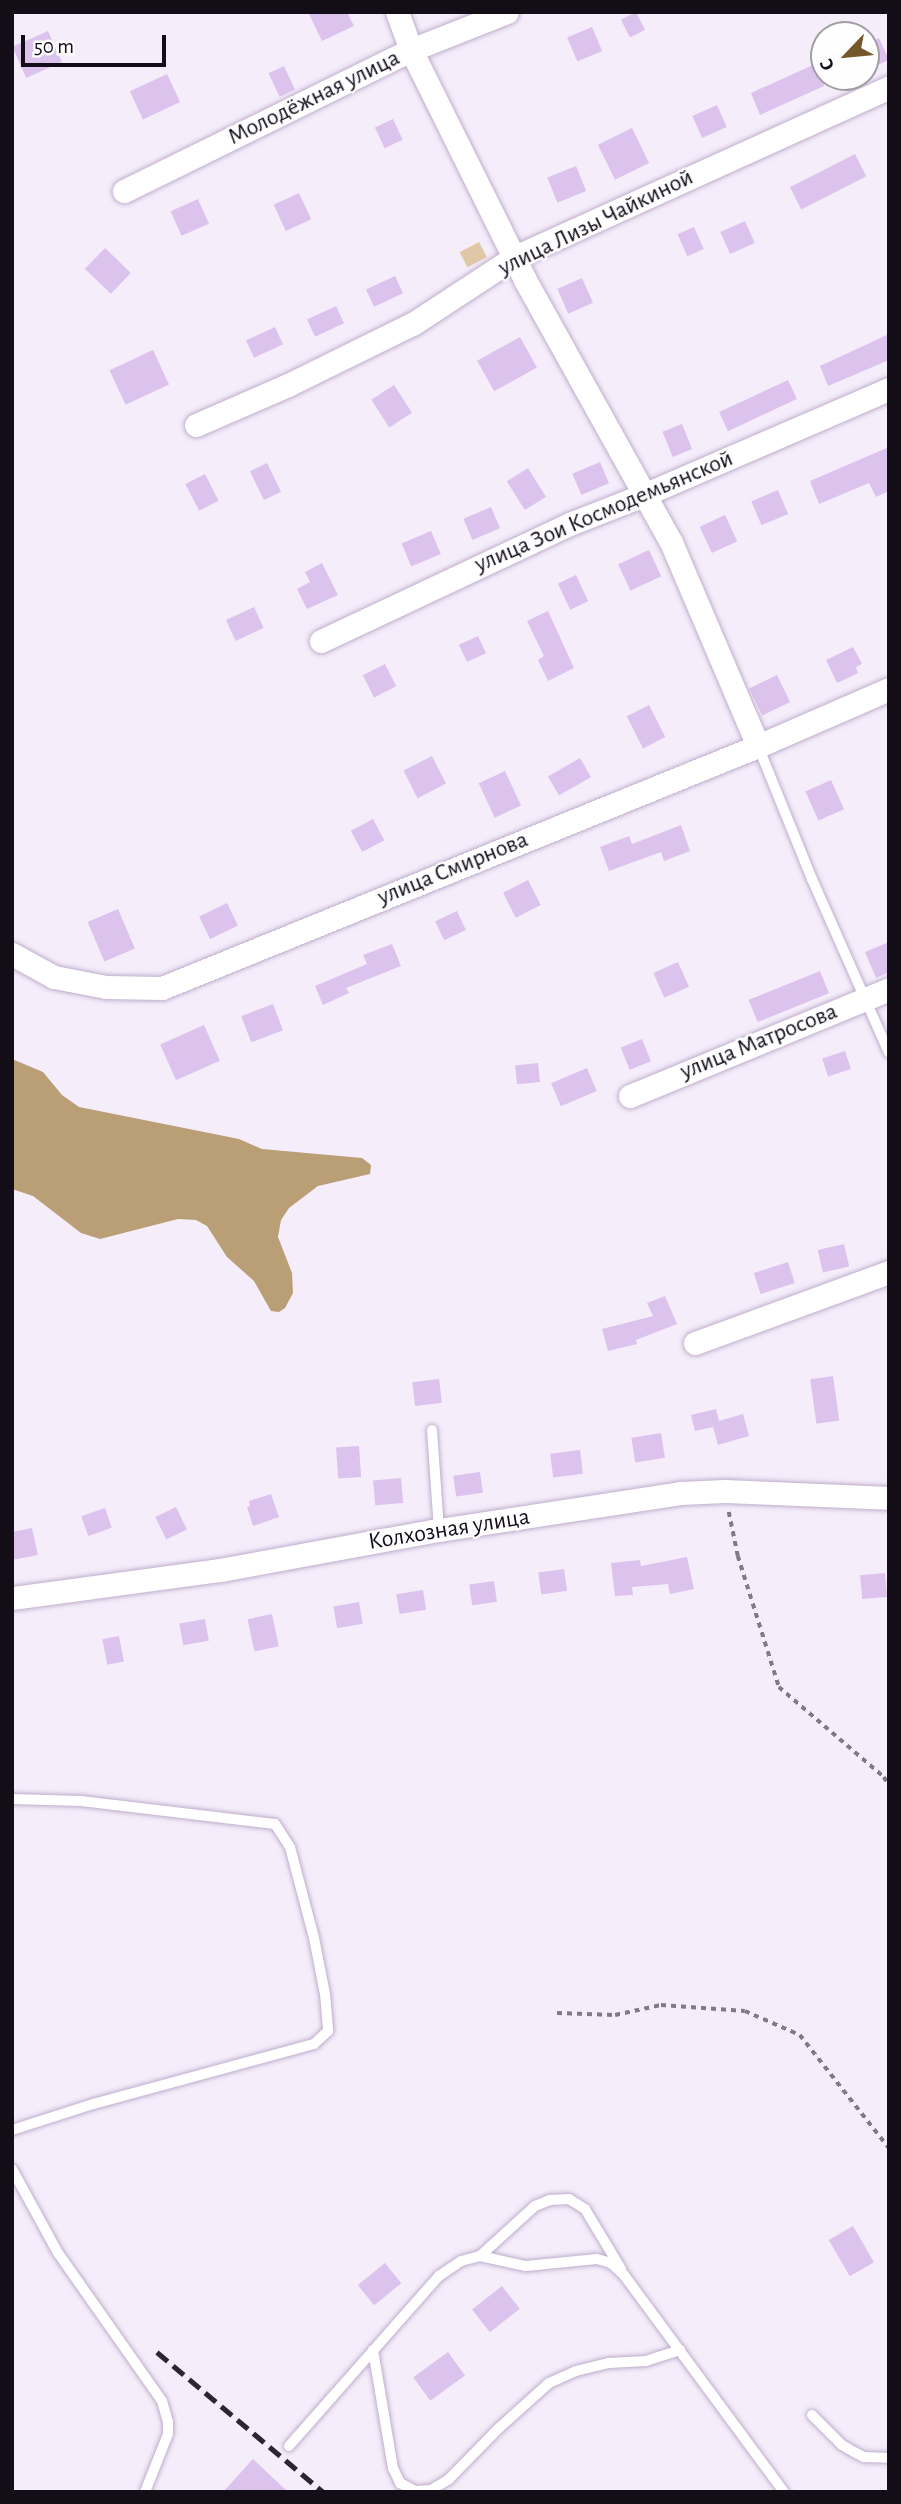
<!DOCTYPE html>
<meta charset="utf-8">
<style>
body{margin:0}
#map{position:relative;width:901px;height:2504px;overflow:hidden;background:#f5edfa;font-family:"Alegreya Sans",sans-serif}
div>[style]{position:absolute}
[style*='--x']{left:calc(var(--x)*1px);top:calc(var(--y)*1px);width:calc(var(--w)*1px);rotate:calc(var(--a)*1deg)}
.green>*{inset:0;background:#e0c8a7;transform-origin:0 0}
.water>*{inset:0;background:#ba9e76}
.building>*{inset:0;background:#dcc3ee;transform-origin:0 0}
.path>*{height:3.5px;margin-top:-1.75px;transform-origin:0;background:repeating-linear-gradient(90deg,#817a86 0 5px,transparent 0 10px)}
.roads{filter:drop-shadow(0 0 2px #bfadcc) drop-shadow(0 0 2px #bfadcc)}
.lane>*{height:10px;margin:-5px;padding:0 5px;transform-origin:5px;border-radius:5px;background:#fff}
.street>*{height:23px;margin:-11.5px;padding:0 11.5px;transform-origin:11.5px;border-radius:11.5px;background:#fff}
.rail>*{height:5px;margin-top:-2.5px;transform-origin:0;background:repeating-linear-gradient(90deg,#2c2631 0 14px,transparent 0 21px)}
span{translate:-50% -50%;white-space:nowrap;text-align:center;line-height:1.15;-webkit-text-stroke:5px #fefefe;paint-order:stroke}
.street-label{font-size:24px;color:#130d18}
.frame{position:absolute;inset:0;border:14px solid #130d18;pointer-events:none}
.north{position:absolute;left:810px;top:21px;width:70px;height:70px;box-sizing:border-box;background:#fefefe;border:2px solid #a09ea2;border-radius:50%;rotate:244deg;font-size:19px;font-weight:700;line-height:28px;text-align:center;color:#130d18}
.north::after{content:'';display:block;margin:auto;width:24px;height:32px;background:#74572b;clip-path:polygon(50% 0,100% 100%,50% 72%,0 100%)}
.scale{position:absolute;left:21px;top:35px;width:145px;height:32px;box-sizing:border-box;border:4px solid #130d18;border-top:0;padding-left:9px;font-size:21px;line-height:24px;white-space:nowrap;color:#130d18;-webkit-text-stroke:5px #fefefe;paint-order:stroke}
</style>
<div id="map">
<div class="green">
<div style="left:479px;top:242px;width:17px;height:22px;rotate:62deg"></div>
</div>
<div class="water">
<div style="clip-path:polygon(12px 1059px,43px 1072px,62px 1095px,79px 1107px,239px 1139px,262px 1149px,362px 1158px,371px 1165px,370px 1174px,318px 1186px,289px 1208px,281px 1220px,278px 1237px,292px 1273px,293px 1293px,285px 1308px,279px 1312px,271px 1311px,254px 1281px,227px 1257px,207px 1226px,196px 1220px,178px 1219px,100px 1239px,81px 1233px,33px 1196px,12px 1189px)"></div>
</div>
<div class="building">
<div style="clip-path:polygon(308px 12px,347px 12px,354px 26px,322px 41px)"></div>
<div style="left:636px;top:12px;width:20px;height:17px;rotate:63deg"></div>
<div style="left:592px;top:27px;width:26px;height:27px;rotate:67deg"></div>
<div style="left:48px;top:31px;width:34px;height:39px;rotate:66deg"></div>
<div style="clip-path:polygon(879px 38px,889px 60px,866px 70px,866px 44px)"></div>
<div style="clip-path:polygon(824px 60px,824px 86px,760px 115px,751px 93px)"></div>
<div style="left:284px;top:66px;width:26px;height:17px;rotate:65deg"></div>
<div style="left:167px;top:74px;width:31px;height:41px;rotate:65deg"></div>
<div style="left:717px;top:105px;width:24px;height:27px;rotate:66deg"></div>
<div style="left:393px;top:119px;width:23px;height:20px;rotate:65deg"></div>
<div style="left:632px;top:128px;width:39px;height:38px;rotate:64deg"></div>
<div style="left:855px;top:154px;width:25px;height:73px;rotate:63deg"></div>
<div style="left:576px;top:166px;width:27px;height:31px;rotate:68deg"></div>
<div style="left:299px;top:193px;width:29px;height:28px;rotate:65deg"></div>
<div style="left:198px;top:199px;width:27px;height:30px;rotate:66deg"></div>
<div style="left:745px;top:221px;width:24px;height:27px;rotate:66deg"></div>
<div style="left:694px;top:227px;width:24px;height:18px;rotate:66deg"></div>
<div style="left:105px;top:248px;width:36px;height:29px;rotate:44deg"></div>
<div style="left:395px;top:276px;width:19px;height:32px;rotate:65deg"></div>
<div style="left:582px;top:278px;width:27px;height:27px;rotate:66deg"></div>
<div style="left:336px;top:306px;width:19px;height:32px;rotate:65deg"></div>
<div style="left:275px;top:327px;width:19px;height:32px;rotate:65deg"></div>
<div style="clip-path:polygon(889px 334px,889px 360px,828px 386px,820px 366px)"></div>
<div style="left:520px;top:337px;width:35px;height:49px;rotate:61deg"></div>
<div style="left:153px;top:350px;width:38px;height:48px;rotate:65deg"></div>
<div style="left:788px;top:380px;width:21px;height:76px;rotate:65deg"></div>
<div style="left:394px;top:385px;width:33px;height:27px;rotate:57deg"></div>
<div style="left:682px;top:424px;width:27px;height:21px;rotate:68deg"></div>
<div style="clip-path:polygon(889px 447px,889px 491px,876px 497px,869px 483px,819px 504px,810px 481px)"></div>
<div style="left:600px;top:462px;width:23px;height:30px;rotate:67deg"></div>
<div style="left:267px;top:463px;width:32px;height:19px;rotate:64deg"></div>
<div style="left:528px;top:468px;width:34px;height:25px;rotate:58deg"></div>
<div style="left:205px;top:474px;width:30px;height:22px;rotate:63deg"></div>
<div style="left:778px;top:490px;width:26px;height:29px;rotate:67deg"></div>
<div style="left:491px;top:507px;width:23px;height:30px;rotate:67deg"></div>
<div style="left:725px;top:515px;width:29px;height:28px;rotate:65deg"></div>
<div style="left:431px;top:531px;width:25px;height:32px;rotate:67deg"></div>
<div style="left:649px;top:550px;width:29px;height:34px;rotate:65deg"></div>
<div style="clip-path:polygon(322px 563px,338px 595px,307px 609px,297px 589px,310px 582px,305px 572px)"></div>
<div style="left:576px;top:575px;width:29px;height:20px;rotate:65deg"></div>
<div style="left:254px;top:607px;width:23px;height:31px;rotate:65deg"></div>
<div style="clip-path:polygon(548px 611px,574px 668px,548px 681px,538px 660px,544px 656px,527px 621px)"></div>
<div style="left:478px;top:636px;width:19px;height:21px;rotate:65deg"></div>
<div style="clip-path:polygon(853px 647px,862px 664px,856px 667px,858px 673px,837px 683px,826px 660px)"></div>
<div style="left:385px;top:664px;width:25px;height:25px;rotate:63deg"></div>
<div style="left:777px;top:675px;width:30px;height:31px;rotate:64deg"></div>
<div style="left:649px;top:705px;width:36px;height:25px;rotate:63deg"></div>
<div style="left:432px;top:756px;width:31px;height:32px;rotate:63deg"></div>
<div style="left:580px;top:758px;width:22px;height:37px;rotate:60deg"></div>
<div style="left:505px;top:771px;width:38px;height:29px;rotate:65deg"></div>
<div style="left:831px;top:780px;width:32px;height:28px;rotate:66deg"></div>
<div style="left:373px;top:819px;width:24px;height:25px;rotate:62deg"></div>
<div style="clip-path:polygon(681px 825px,690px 851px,664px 861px,661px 852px,609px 871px,600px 847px,629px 836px,632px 844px)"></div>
<div style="left:528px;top:880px;width:28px;height:28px;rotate:63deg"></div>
<div style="left:227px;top:903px;width:25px;height:31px;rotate:64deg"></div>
<div style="left:118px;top:909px;width:43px;height:33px;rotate:67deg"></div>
<div style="left:457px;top:911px;width:21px;height:24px;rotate:65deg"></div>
<div style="clip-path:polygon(889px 942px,889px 972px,876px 978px,865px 952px)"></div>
<div style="clip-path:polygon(392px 944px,401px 966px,346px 988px,349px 993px,323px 1005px,315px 986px,367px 964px,363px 955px)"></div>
<div style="left:678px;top:962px;width:27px;height:27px;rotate:66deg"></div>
<div style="left:820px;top:971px;width:24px;height:77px;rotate:68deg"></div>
<div style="left:273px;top:1004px;width:28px;height:34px;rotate:69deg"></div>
<div style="left:204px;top:1025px;width:39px;height:48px;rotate:66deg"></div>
<div style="left:642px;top:1039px;width:24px;height:23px;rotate:68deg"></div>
<div style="left:845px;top:1051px;width:19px;height:24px;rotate:72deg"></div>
<div style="left:538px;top:1063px;width:19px;height:23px;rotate:84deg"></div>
<div style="left:587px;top:1068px;width:25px;height:39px;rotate:67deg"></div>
<div style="left:844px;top:1244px;width:23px;height:27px;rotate:77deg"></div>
<div style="left:788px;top:1262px;width:22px;height:36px;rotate:72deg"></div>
<div style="clip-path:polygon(665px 1296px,677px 1324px,636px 1340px,637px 1344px,608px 1351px,602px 1329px,653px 1316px,647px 1303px)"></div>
<div style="left:833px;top:1376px;width:45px;height:23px;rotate:82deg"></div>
<div style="left:439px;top:1379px;width:24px;height:27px;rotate:83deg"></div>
<div style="clip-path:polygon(716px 1409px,719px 1421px,743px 1414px,749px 1436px,718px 1445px,713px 1427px,695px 1431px,691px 1415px)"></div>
<div style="left:661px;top:1433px;width:25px;height:30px;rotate:81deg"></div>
<div style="left:359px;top:1446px;width:31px;height:23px;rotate:86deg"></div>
<div style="left:580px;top:1450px;width:24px;height:30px;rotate:83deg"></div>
<div style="left:480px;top:1472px;width:21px;height:27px;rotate:82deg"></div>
<div style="left:401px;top:1478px;width:25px;height:28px;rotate:85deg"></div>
<div style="clip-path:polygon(271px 1494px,279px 1517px,253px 1526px,247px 1507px,250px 1506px,249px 1501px)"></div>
<div style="left:176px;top:1507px;width:25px;height:23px;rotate:64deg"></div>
<div style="left:105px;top:1508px;width:21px;height:25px;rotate:71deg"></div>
<div style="clip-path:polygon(32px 1528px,38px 1555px,12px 1560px,12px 1532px)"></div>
<div style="clip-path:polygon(687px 1557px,694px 1589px,670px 1594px,668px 1584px,632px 1587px,633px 1595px,615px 1596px,611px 1563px,640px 1560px,641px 1566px)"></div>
<div style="left:564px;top:1569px;width:22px;height:26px;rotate:82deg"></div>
<div style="left:885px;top:1573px;width:24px;height:25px;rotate:85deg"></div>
<div style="left:494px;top:1581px;width:21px;height:25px;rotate:82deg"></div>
<div style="left:423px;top:1590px;width:20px;height:27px;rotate:81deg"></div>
<div style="left:359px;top:1602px;width:22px;height:26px;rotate:80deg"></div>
<div style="left:272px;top:1614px;width:33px;height:25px;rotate:78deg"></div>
<div style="left:205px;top:1619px;width:22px;height:26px;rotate:80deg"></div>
<div style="left:119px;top:1636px;width:26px;height:17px;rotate:79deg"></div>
<div style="left:853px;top:2226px;width:42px;height:28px;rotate:60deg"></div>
<div style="left:385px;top:2263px;width:26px;height:35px;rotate:51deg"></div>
<div style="left:502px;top:2286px;width:29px;height:38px;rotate:52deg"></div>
<div style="left:448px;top:2352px;width:29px;height:43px;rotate:54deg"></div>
<div style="clip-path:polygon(253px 2459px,288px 2492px,223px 2492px)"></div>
</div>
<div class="path">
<div style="--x:729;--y:1512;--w:45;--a:78.4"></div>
<div style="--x:738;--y:1556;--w:137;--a:72.6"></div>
<div style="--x:779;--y:1687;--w:138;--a:40.6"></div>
<div style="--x:884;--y:1777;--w:10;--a:61"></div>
<div style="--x:557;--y:2013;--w:58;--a:2"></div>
<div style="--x:615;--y:2015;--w:47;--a:-12.3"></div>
<div style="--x:661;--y:2005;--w:84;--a:4.1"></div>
<div style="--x:745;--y:2011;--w:60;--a:23.6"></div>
<div style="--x:800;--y:2035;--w:144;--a:51.8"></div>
</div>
<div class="roads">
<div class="lane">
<div style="--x:758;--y:746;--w:144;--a:67.9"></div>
<div style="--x:812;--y:879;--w:190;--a:66.1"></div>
<div style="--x:432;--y:1430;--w:100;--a:86"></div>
<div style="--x:12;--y:1799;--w:69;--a:1.7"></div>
<div style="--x:81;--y:1801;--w:195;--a:6.8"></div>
<div style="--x:275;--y:1824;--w:27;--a:57"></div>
<div style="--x:290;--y:1847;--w:94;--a:75.2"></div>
<div style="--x:314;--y:1938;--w:57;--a:78.9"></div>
<div style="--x:325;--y:1994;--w:37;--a:85"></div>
<div style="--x:328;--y:2031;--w:19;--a:137"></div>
<div style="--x:314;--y:2044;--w:229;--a:164.8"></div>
<div style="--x:93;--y:2104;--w:85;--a:162.2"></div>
<div style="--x:12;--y:2169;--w:96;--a:61.3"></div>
<div style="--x:58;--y:2253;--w:181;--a:54.9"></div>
<div style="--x:162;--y:2401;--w:22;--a:74"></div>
<div style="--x:168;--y:2422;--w:12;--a:90"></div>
<div style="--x:168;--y:2434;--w:62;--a:111.6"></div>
<div style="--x:480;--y:2256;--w:74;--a:-42.3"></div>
<div style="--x:535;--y:2206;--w:16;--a:-22"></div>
<div style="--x:550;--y:2200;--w:19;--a:-3"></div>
<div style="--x:569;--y:2199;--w:19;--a:32"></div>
<div style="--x:585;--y:2209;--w:70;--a:59"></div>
<div style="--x:373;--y:2350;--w:120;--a:80.4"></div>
<div style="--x:393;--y:2468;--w:17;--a:65"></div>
<div style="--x:400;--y:2483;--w:17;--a:28"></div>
<div style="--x:415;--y:2491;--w:16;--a:-4"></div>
<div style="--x:431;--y:2490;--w:21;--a:-31"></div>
<div style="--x:449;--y:2479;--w:71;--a:-45.6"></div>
<div style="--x:499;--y:2428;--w:67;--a:-42"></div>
<div style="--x:549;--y:2383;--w:30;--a:-24"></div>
<div style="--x:576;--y:2371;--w:34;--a:-14"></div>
<div style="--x:609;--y:2363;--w:37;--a:-3"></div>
<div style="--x:646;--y:2361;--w:36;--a:-18"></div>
<div style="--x:812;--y:2415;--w:42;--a:45"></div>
<div style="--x:842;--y:2445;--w:14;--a:30"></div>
<div style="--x:854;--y:2452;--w:11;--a:27"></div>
<div style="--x:864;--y:2457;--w:25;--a:2"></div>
<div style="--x:289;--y:2446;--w:227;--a:-48.6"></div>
<div style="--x:439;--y:2276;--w:27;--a:-34"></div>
<div style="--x:461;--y:2261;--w:20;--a:-15"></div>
<div style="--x:480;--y:2256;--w:47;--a:12.3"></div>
<div style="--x:526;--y:2266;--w:71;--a:-5.6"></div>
<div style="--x:597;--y:2259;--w:15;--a:16"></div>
<div style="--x:611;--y:2263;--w:18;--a:43"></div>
<div style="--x:624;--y:2275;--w:270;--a:53.6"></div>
</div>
<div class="street">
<div style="--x:397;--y:12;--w:40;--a:69.8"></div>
<div style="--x:411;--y:50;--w:257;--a:63.6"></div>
<div style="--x:525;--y:280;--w:300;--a:60.9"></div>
<div style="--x:671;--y:542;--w:222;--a:66.9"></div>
<div style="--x:124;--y:191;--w:320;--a:-26.2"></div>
<div style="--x:411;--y:50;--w:103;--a:-21.6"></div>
<div style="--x:196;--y:425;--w:100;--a:-23.5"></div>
<div style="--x:288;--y:385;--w:140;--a:-26.2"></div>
<div style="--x:414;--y:323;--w:121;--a:-33.2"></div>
<div style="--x:515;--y:257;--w:411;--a:-24.4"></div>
<div style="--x:321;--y:641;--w:277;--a:-25.2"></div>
<div style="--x:572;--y:523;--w:79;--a:-21.4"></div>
<div style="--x:646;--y:494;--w:265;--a:-23.4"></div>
<div style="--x:12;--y:954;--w:48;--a:28.7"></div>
<div style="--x:54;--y:977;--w:53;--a:10.9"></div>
<div style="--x:106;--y:987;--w:56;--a:1"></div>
<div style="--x:162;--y:988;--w:643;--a:-22.1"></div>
<div style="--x:758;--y:746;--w:143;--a:-23.5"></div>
<div style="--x:630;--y:1096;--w:280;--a:-22.4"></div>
<div style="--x:695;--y:1343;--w:207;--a:-20.1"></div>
<div style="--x:12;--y:1598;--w:210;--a:-7.7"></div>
<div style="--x:220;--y:1570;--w:223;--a:-10.4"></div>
<div style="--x:439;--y:1530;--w:244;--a:-8.7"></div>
<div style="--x:680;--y:1493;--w:45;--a:-2.5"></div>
<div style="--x:725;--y:1491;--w:164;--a:2.4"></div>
</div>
</div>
<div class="rail">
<div style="--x:157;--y:2352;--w:217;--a:40.1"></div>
</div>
<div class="street-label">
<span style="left:314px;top:98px;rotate:-26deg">Молодёжная улица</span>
<span style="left:596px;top:223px;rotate:-26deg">улица Лизы Чайкиной</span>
<span style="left:604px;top:512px;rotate:-23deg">улица Зои Космодемьянской</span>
<span style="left:453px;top:869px;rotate:-22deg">улица Смирнова</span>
<span style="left:759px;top:1042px;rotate:-22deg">улица Матросова</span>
<span style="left:449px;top:1530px;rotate:-9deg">Колхозная улица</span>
</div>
<div class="frame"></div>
<div class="north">С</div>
<div class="scale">50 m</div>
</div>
